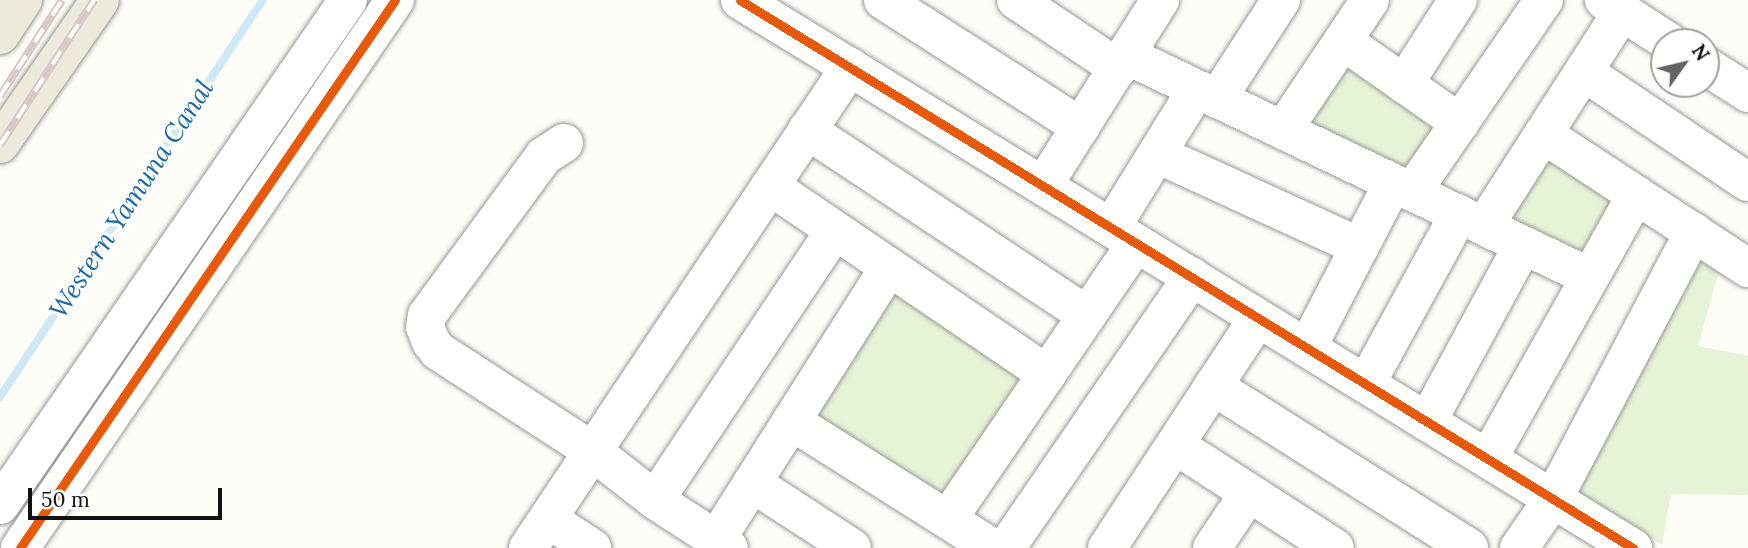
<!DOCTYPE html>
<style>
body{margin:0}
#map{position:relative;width:1748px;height:548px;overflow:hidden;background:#fdfcf7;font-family:Lora,serif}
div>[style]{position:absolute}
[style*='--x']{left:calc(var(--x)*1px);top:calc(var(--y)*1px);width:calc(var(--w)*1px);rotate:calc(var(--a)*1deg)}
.green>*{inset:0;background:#e7f3d7;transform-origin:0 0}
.stream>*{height:8px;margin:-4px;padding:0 4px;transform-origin:4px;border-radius:4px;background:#cde8f7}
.roads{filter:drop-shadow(0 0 2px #979795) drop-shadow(0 0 2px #979795)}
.minor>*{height:38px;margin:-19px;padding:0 19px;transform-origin:19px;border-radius:19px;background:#fffffe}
.major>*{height:38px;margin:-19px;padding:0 19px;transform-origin:19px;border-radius:19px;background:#ede9dc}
.rail>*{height:8px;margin-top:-4px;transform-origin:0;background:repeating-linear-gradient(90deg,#fff 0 16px,#d9c6c7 0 32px);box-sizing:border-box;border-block:2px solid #d9c6c7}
.cycleway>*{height:9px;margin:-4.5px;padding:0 4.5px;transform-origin:4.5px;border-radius:4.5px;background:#e8590c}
span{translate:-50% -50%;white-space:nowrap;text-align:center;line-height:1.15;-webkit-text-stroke:7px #fff;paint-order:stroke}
.water-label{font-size:26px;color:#1768a6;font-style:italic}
.north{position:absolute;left:1650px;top:28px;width:70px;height:70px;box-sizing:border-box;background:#fff;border:2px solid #a0a0a0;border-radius:50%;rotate:56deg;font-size:19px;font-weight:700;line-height:28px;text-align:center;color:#111}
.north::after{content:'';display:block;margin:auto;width:24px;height:32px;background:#646362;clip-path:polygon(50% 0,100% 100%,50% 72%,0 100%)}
.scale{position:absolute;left:28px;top:488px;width:194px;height:32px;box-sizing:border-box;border:4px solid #111;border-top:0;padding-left:9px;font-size:21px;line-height:24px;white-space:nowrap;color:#111;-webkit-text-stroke:5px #fff;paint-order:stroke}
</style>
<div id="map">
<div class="green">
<div style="clip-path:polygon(1345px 47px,1455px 124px,1412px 186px,1290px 126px)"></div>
<div style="clip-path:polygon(1544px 140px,1632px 199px,1589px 271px,1490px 226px)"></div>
<div style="clip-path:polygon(1698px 253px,1720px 267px,1698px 346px,1748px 356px,1748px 495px,1671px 494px,1662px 545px,1577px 492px)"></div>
<div style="left:899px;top:283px;width:156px;height:157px;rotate:34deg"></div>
</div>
<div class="stream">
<div style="--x:0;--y:397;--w:476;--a:-56.5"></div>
</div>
<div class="roads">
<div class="minor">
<div style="--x:740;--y:0;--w:1048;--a:31.54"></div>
<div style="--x:883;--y:0;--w:235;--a:32.7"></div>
<div style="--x:1016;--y:0;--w:123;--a:33.7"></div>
<div style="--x:1604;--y:0;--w:77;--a:32.9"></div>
<div style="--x:1343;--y:41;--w:143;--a:35"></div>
<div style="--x:1126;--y:55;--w:514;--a:25.57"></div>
<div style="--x:1706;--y:66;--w:50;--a:32.7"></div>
<div style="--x:1584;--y:72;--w:197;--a:33.9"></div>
<div style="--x:1404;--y:84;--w:100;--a:-57.3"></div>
<div style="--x:1217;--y:99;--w:118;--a:-57.1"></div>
<div style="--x:807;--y:130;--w:335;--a:33.5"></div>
<div style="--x:1283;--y:130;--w:156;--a:-56.2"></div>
<div style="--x:1543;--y:134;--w:245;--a:33.2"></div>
<div style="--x:564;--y:143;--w:24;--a:147"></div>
<div style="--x:544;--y:156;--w:197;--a:126.3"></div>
<div style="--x:427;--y:315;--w:12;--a:99"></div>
<div style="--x:425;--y:327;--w:16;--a:68"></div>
<div style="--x:431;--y:342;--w:11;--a:52"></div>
<div style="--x:438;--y:351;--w:182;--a:32.9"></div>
<div style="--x:591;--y:450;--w:81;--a:38"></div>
<div style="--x:655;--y:500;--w:88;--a:33"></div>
<div style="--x:1157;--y:154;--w:223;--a:24.6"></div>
<div style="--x:770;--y:186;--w:335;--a:34.2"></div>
<div style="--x:1043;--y:186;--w:220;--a:-57.8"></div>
<div style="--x:1412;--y:192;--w:233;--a:-55.5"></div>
<div style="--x:1484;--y:226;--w:255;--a:-57.2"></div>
<div style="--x:1111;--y:228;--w:163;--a:-58.3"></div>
<div style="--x:1307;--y:348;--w:186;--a:-62.5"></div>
<div style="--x:1366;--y:384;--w:194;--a:-61.3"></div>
<div style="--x:1213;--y:386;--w:303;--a:32.3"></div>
<div style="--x:791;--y:421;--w:239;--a:32.2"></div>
<div style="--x:1427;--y:422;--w:201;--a:-61.5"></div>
<div style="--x:1175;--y:445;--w:190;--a:32.8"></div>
<div style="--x:1488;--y:459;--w:303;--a:-60.7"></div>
<div style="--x:752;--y:483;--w:119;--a:33"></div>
<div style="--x:655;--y:500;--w:324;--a:-56.3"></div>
<div style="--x:0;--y:505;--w:613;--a:-55.43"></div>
<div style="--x:548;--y:519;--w:53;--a:33.4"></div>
<div style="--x:948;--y:519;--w:334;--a:-55.7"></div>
<div style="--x:716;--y:540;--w:323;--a:-57.6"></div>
<div style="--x:20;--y:548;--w:664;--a:-55.62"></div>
<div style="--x:528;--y:548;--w:579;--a:-56.2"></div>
<div style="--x:1006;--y:548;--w:329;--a:-55.5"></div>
<div style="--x:1107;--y:548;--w:275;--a:-56.7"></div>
<div style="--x:1212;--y:548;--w:66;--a:-56.1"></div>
<div style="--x:1519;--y:548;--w:60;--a:-55.2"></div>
<div style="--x:1553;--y:499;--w:302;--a:-62.2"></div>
</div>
<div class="major">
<div style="--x:0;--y:35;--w:42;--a:-56.7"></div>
<div style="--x:0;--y:144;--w:175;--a:-55.2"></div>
</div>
</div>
<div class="rail">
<div style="--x:0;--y:96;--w:114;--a:-57.1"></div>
<div style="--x:0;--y:145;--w:173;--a:-57"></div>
</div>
<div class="cycleway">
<div style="--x:740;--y:0;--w:1048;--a:31.54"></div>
<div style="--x:20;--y:548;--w:664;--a:-55.62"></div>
</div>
<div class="water-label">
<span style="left:131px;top:199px;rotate:-57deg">Western Yamuna Canal</span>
</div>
<div class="north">N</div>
<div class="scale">50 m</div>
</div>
